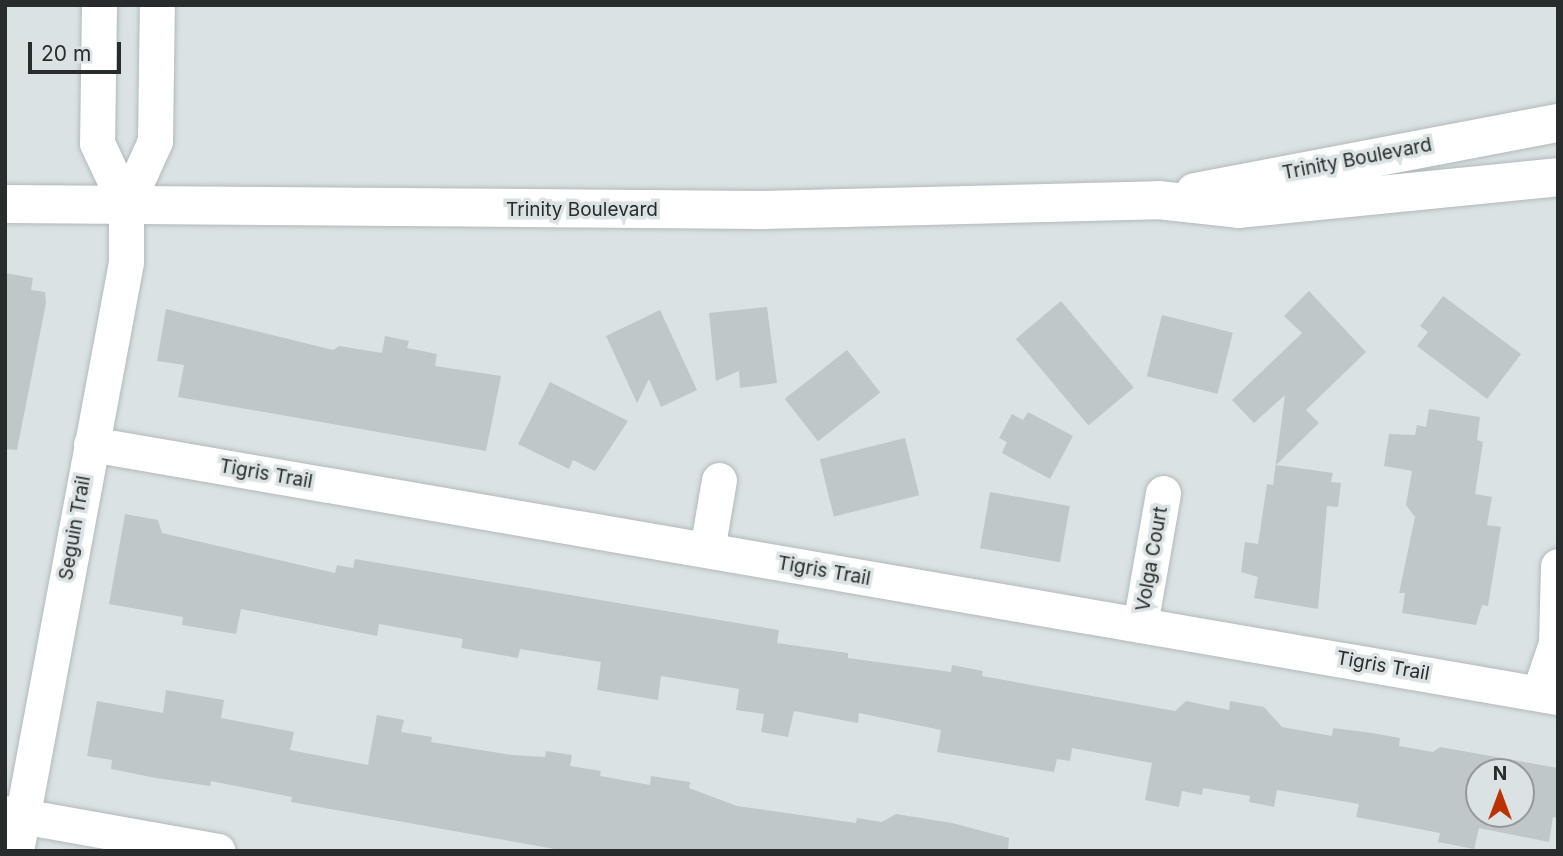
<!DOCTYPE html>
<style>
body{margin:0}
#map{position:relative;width:1563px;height:856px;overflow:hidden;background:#dae2e3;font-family:Inter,sans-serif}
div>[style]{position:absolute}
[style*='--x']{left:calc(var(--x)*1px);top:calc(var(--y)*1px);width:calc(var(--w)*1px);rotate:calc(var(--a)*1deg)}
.building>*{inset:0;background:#c0c7c9;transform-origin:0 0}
.roads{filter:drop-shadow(0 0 2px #b2b9bb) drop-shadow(0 0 2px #b2b9bb)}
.minor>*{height:35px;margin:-17.5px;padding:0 17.5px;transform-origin:17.5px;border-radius:17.5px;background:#fff}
.major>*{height:38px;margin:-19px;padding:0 19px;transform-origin:19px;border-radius:19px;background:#fff}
span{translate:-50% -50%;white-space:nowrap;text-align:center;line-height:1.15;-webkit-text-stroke:7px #dae2e3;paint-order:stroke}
.street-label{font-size:19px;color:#292c2c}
.frame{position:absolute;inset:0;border:7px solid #292c2c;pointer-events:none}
.north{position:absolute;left:1465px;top:758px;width:70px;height:70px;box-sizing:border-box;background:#dae2e3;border:2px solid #93999a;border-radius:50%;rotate:0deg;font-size:19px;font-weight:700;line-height:28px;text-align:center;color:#292c2c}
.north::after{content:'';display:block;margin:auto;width:24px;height:32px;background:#bb3202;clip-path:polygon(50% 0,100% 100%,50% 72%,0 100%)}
.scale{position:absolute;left:28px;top:42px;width:93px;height:32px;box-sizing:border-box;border:4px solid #292c2c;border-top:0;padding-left:9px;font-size:21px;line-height:24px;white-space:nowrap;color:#292c2c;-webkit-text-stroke:5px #dae2e3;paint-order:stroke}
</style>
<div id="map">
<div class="building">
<div style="clip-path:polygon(5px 273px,33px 278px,31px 290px,45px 292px,46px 303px,17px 450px,5px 449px)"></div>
<div style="clip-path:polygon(1309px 291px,1366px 352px,1306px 410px,1319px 423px,1276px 465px,1333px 473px,1331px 482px,1341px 483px,1338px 507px,1327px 506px,1318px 609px,1254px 598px,1258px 577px,1241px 572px,1245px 542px,1258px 544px,1267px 484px,1273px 485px,1285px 395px,1254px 423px,1232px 400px,1302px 333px,1284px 316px)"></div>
<div style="clip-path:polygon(1443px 296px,1521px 354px,1487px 399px,1417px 346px,1428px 332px,1420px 326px)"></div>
<div style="left:1061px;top:301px;width:113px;height:59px;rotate:50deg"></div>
<div style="clip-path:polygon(767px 307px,777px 383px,740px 388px,739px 371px,716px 381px,709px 313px)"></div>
<div style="clip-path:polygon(166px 309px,333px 350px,339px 346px,382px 353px,385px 336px,409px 341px,407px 348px,437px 354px,435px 366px,501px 376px,486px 451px,178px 397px,184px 365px,157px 361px)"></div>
<div style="clip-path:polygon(660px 310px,697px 390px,661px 407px,649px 379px,637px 403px,606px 336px)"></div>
<div style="left:1162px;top:315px;width:73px;height:63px;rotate:14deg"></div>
<div style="left:847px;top:350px;width:54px;height:79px;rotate:52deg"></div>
<div style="clip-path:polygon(550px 382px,628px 421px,595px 471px,573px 460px,569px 469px,518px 444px)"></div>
<div style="clip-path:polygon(1429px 409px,1480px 417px,1477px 440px,1483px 442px,1475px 494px,1492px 497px,1487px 525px,1501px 527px,1488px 606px,1482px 605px,1476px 625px,1402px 613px,1405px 593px,1399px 593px,1415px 517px,1406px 505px,1412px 471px,1384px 466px,1389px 434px,1415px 435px,1417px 425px,1426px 427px)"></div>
<div style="clip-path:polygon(1028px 412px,1073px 436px,1050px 479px,1002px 453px,1007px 442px,999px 438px,1012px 414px,1023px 420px)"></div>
<div style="left:905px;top:438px;width:59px;height:88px;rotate:76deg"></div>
<div style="left:990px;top:492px;width:81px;height:57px;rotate:10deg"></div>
<div style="clip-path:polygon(evenodd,125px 514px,158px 520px,162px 533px,335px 573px,337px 565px,353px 568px,355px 559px,779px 630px,777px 643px,848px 653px,848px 658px,951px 672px,952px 665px,983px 671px,982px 676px,1175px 711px,1186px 701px,1229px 710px,1230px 701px,1264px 707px,1282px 727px,1332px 736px,1333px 728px,1372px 733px,1400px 738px,1399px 746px,1433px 752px,1440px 747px,1558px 768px,1558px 818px,1553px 817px,1549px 842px,1479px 828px,1474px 849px,1438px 842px,1440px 833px,1356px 817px,1359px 804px,1277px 790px,1274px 807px,1249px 802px,1250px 796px,1203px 788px,1202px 795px,1182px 791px,1179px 807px,1145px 800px,1152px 763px,1072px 748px,1070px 761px,1057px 759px,1054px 772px,937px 752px,941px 730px,859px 713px,858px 723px,794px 711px,788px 737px,761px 732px,764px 714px,736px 710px,739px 689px,661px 676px,658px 700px,597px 690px,601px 662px,520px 649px,518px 658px,461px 648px,463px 639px,379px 624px,377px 636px,241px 609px,236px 634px,182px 625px,183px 617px,109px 604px,125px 514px,1479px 772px,1521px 772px,1521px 814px,1479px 814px,1479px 772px)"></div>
<div style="clip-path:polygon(166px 690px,224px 700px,221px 718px,294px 732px,290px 750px,368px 765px,377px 715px,404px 720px,401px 732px,432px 737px,431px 742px,512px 755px,545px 757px,546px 751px,572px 755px,570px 766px,601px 771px,600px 776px,650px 785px,651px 776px,690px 782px,689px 788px,737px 806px,856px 823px,857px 818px,882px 822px,896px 814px,952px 823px,1009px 838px,1008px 851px,566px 851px,291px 802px,292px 797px,211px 781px,210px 786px,156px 778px,111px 769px,112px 760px,87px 756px,97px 701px,163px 713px)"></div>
</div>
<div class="roads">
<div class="minor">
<div style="--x:99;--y:5;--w:138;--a:90.8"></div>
<div style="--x:97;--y:143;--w:68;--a:64.9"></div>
<div style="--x:91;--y:444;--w:1489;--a:9.79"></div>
<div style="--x:707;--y:550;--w:71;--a:-80.3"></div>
<div style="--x:1140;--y:625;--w:134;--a:-80.1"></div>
<div style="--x:1539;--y:693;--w:53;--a:-71.2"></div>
<div style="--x:1556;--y:643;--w:77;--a:-88.5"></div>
<div style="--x:5;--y:813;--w:216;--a:10.1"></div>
<div style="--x:16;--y:851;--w:599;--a:-79.42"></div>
<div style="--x:126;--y:262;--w:57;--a:-90"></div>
<div style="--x:126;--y:205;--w:70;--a:-65.6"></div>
<div style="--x:155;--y:141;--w:136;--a:-89.2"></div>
</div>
<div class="major">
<div style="--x:1195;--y:192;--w:369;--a:-10.8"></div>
<div style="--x:5;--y:204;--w:757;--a:0.45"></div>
<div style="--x:762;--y:210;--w:396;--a:-1.4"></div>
<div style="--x:1158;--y:200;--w:81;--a:6.3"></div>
<div style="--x:1239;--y:209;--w:321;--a:-5.7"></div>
</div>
</div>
<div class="street-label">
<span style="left:1357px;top:159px;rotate:-11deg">Trinity Boulevard</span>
<span style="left:582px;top:210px">Trinity Boulevard</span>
<span style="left:266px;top:474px;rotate:10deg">Tigris Trail</span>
<span style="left:75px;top:528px;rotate:-80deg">Seguin Trail</span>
<span style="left:1152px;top:559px;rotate:-80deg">Volga Court</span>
<span style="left:824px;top:571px;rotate:10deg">Tigris Trail</span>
<span style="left:1383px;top:666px;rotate:10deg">Tigris Trail</span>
</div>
<div class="frame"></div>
<div class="north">N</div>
<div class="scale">20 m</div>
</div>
